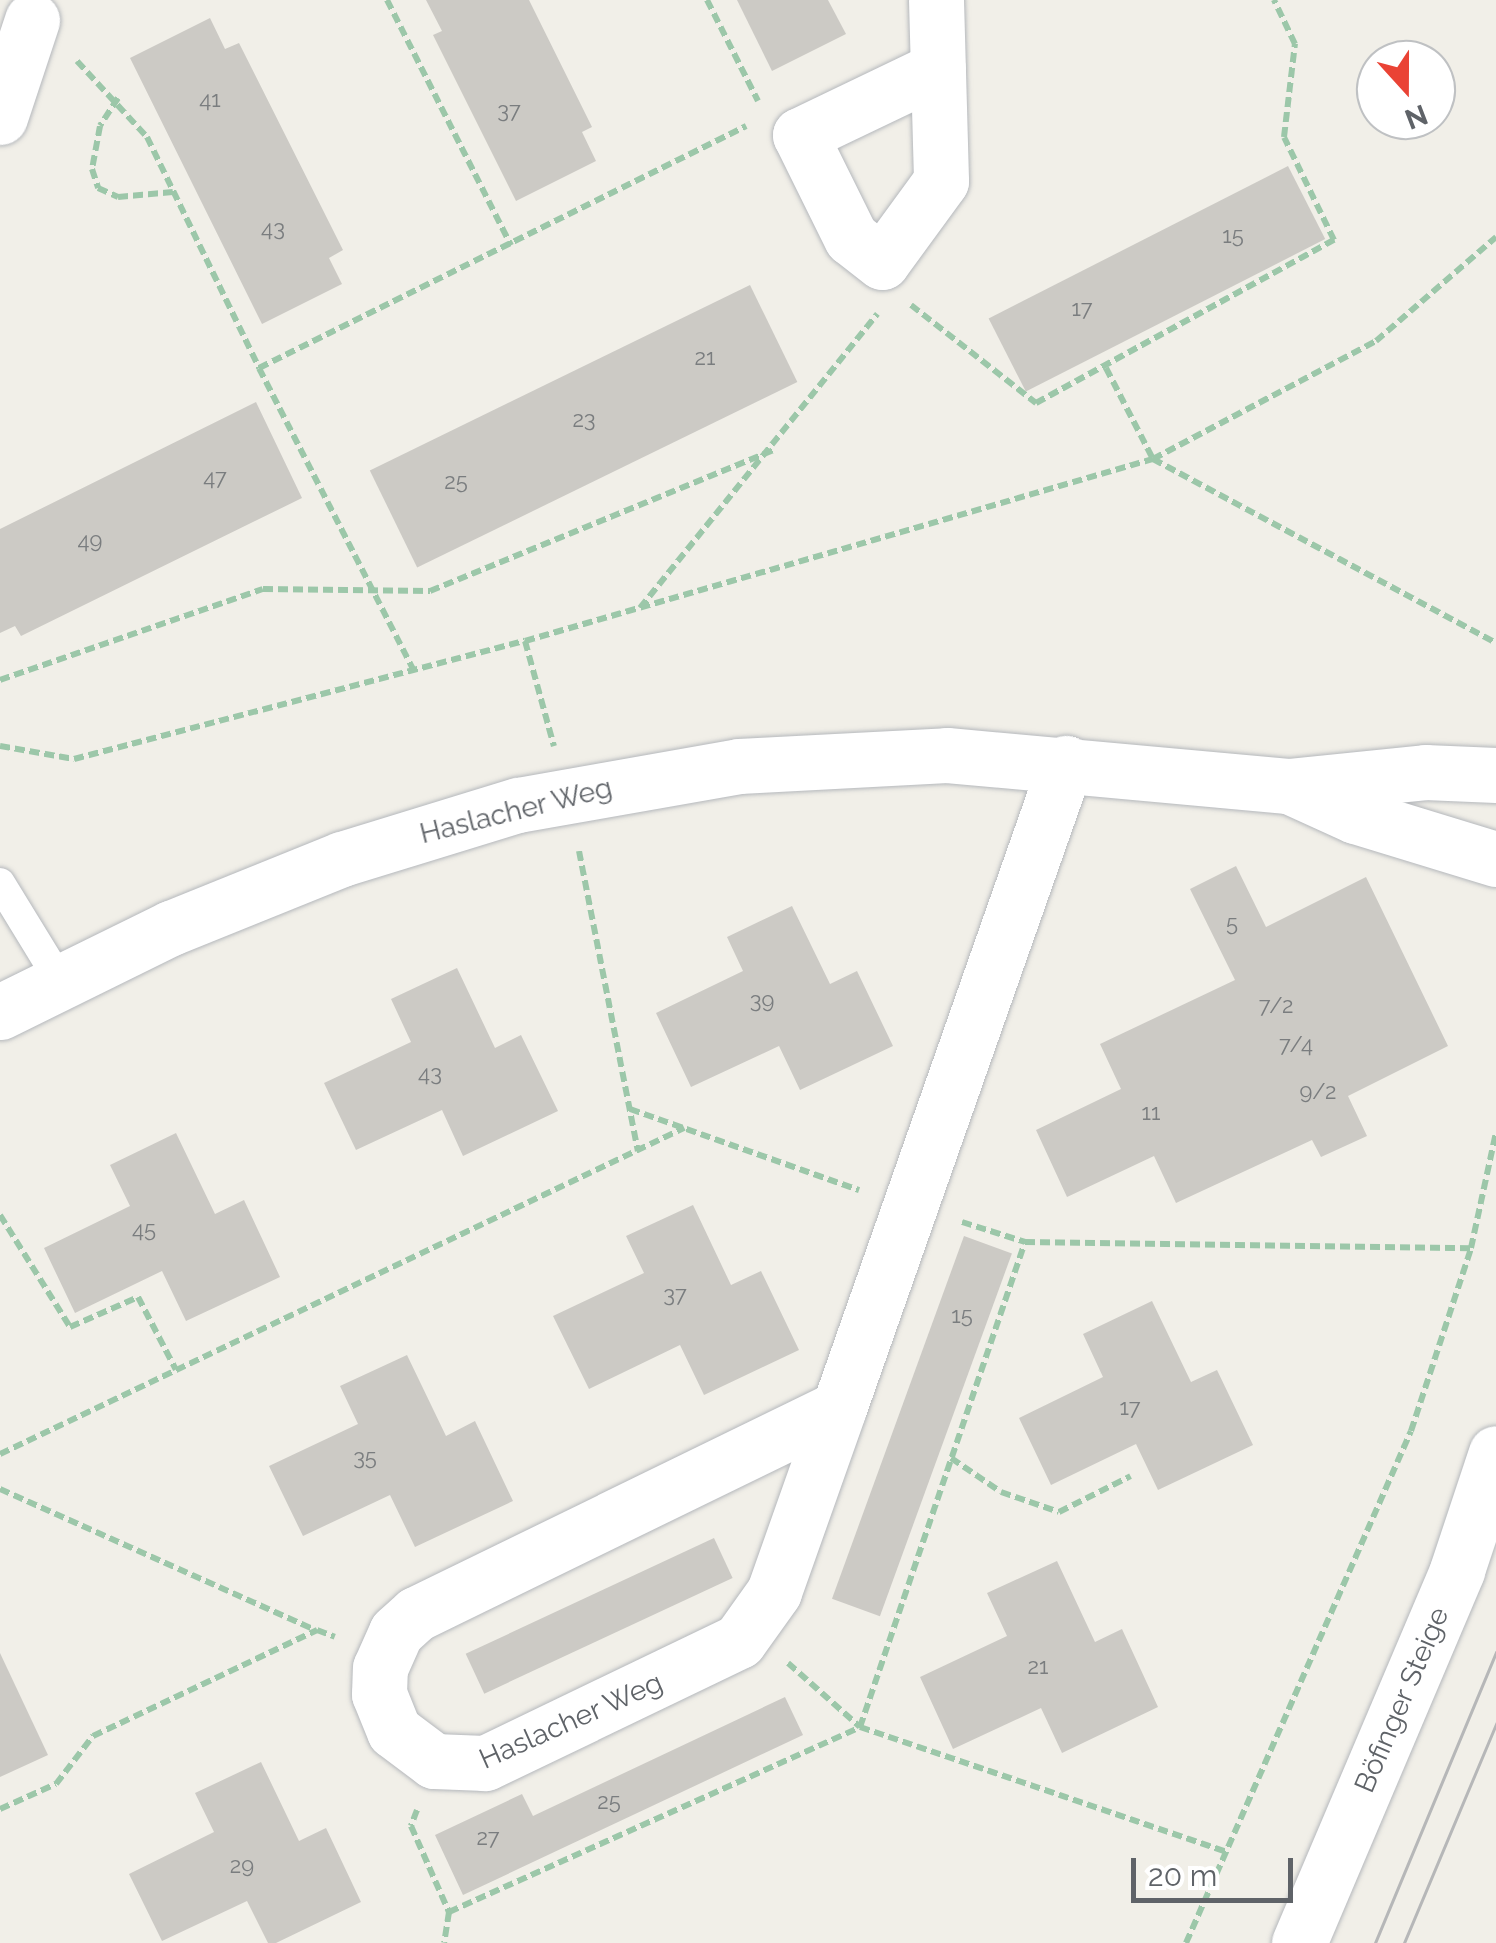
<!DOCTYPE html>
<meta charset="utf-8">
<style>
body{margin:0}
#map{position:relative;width:1496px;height:1943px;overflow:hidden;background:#f1efe8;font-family:Raleway,sans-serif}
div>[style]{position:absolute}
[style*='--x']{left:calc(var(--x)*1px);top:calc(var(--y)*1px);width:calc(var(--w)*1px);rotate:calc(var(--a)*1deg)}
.building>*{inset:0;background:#cccac5;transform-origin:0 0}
.path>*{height:6px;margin-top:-3px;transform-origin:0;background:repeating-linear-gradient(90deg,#9cc7a9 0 10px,transparent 0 15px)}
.roads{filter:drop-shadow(0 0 2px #b5b8bc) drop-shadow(0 0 2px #b5b8bc)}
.service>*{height:30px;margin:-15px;padding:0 15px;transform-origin:15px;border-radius:15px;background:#fff}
.minor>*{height:55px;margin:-27.5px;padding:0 27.5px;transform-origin:27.5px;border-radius:27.5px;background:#fff}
.tram>*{height:2.5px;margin:-1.25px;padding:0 1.25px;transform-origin:1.25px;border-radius:1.25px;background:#b6b7b8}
span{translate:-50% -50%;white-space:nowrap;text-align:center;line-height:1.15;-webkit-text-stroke:10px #fff;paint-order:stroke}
.number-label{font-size:22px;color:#7a7d7f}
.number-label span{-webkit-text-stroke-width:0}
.street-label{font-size:28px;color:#5f6368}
.north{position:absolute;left:1356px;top:40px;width:100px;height:100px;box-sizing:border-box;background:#fff;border:2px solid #bfc1c3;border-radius:50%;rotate:159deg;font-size:28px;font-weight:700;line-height:40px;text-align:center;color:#5f6368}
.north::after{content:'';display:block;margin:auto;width:35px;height:45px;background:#ea4335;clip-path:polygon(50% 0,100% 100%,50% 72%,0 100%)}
.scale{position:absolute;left:1131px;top:1858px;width:162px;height:45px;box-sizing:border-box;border:5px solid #5f6368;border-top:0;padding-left:12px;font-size:30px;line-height:35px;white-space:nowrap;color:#5f6368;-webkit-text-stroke:8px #fff;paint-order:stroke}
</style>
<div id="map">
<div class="building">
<div style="clip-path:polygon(426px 0,529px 0,592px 127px,582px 132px,596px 161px,516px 201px,433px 35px,442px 31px)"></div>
<div style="clip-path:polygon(737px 0,828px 0,846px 34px,772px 71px)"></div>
<div style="clip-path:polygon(210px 18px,225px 49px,239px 43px,343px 250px,329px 258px,342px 284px,262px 324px,130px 58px)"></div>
<div style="left:1288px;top:166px;width:82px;height:336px;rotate:63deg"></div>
<div style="left:750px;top:285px;width:108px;height:423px;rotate:64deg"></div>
<div style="clip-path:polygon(256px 402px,302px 498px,21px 636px,15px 626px,0 633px,0 529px)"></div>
<div style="clip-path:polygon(1236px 866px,1266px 927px,1366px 877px,1448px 1046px,1348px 1096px,1367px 1136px,1321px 1157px,1312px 1140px,1176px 1203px,1154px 1156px,1067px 1197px,1036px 1130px,1121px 1089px,1100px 1044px,1235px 980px,1190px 889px)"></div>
<div style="clip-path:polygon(792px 906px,830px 984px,857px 971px,893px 1046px,800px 1090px,779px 1046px,691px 1087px,656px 1013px,743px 971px,727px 937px)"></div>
<div style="clip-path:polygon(457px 968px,495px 1048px,521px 1035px,558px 1111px,463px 1156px,442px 1110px,356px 1150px,324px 1083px,411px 1042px,391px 999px)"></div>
<div style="clip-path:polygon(176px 1133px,215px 1214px,244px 1200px,280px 1277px,186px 1321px,162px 1271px,75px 1313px,44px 1248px,130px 1206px,110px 1165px)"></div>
<div style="clip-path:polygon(693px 1205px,731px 1285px,761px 1271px,799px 1350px,704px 1395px,680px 1345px,589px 1389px,553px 1316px,644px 1273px,626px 1236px)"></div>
<div style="left:964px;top:1236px;width:51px;height:386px;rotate:20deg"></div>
<div style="clip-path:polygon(1152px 1301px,1191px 1382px,1217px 1370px,1253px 1445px,1158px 1490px,1136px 1444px,1051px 1485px,1019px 1418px,1103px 1377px,1083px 1334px)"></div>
<div style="clip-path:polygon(407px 1355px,446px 1436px,475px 1421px,513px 1501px,415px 1547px,390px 1495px,303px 1536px,269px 1466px,358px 1424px,340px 1386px)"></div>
<div style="left:714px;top:1538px;width:44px;height:274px;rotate:65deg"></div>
<div style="clip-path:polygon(1057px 1561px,1095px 1642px,1122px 1629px,1158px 1707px,1062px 1753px,1041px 1708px,953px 1749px,920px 1677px,1007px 1636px,987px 1593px)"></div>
<div style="clip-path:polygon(0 1653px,48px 1755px,0 1777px)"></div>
<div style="clip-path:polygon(785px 1697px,803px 1735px,463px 1895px,435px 1835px,522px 1794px,533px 1816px)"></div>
<div style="clip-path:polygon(261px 1762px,299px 1841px,326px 1828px,361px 1902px,276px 1943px,268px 1943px,247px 1901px,162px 1941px,129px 1874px,214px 1832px,195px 1793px)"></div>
</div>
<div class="path">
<div style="--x:387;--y:0;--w:275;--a:63.2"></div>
<div style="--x:707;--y:0;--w:113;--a:63.2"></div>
<div style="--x:77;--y:61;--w:103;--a:47.4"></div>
<div style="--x:147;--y:137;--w:257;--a:64.1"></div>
<div style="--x:118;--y:98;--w:33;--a:123"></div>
<div style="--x:100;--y:126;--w:44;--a:100.5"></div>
<div style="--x:92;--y:169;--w:20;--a:72"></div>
<div style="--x:98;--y:188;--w:22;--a:24"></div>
<div style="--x:118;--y:197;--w:55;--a:-5.2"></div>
<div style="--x:911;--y:305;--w:159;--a:38.1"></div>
<div style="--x:1036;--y:403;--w:340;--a:-28.7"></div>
<div style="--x:1334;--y:240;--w:114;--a:-115.9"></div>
<div style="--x:1284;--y:137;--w:94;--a:-83.3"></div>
<div style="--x:1295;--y:44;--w:49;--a:-115.5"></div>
<div style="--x:1106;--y:368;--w:102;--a:62.7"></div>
<div style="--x:1153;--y:459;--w:389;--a:28.2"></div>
<div style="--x:640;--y:608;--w:378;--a:-51.1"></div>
<div style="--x:525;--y:641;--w:109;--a:74.6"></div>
<div style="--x:414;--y:671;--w:340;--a:-117.1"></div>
<div style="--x:259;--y:368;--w:544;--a:-26.42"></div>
<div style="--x:0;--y:680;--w:278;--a:-19.1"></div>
<div style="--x:263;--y:589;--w:167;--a:0.7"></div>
<div style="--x:430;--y:591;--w:372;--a:-22.3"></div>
<div style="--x:0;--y:746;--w:75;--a:10"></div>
<div style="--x:74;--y:759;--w:466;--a:-14.7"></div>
<div style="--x:525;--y:641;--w:654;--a:-16.16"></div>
<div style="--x:1153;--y:459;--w:252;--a:-27.9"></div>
<div style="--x:1376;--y:341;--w:159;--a:-40.9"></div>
<div style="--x:579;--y:851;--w:306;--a:78.9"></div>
<div style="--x:630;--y:1109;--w:243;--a:19.5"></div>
<div style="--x:0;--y:1215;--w:132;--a:58"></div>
<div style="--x:70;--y:1327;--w:74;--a:-23.8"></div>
<div style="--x:138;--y:1297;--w:82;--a:62.5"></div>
<div style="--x:962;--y:1222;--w:66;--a:17.6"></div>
<div style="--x:1025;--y:1242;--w:446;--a:0.8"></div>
<div style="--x:0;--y:1454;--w:758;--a:-25.48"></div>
<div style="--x:951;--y:1458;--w:60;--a:34.2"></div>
<div style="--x:1001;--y:1492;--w:61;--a:19"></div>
<div style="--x:1059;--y:1512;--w:80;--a:-26.6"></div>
<div style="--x:0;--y:1489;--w:345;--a:24.1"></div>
<div style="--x:788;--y:1663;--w:96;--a:41.6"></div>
<div style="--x:860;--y:1727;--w:388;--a:18.8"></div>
<div style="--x:0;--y:1809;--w:61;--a:-24.1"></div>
<div style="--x:56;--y:1784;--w:61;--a:-52.4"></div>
<div style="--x:93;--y:1736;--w:248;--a:-25.3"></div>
<div style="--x:317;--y:1630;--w:19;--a:21"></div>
<div style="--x:417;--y:1810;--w:17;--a:111"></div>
<div style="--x:411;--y:1826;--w:94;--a:66.2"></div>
<div style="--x:449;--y:1912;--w:31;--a:99"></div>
<div style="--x:449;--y:1912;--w:451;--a:-24.2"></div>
<div style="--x:860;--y:1727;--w:512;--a:-71.21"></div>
<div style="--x:1186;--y:1943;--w:559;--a:-66.28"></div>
<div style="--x:1411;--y:1431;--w:193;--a:-71.8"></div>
<div style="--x:1471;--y:1248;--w:119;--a:-77.8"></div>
</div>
<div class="roads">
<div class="service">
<div style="--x:0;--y:883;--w:115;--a:58.5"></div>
</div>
<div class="minor">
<div style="--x:936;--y:0;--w:181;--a:88.4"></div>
<div style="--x:941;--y:181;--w:100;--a:126.1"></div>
<div style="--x:882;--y:262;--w:39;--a:-142"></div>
<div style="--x:851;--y:238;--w:115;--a:-116.3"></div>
<div style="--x:800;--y:135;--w:153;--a:-25.6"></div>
<div style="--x:0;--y:117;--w:102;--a:-71.7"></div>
<div style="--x:1291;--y:787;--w:70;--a:24.4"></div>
<div style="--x:1355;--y:816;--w:147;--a:17"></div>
<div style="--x:0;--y:1012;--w:191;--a:-26.2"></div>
<div style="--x:171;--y:928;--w:184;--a:-22"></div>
<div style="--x:342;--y:859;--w:184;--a:-17.1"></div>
<div style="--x:518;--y:805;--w:224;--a:-10"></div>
<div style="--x:739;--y:766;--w:208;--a:-3"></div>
<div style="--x:947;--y:755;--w:342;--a:5.2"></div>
<div style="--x:1288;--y:786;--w:138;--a:-5.8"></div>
<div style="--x:1425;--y:772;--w:71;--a:2.4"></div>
<div style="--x:839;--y:1408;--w:195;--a:109.5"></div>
<div style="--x:774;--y:1592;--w:60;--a:125.5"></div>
<div style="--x:739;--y:1641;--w:282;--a:154.3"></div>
<div style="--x:485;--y:1763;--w:51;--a:-177.8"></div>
<div style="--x:434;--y:1761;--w:50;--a:-143.1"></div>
<div style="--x:394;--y:1731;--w:40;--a:-112"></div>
<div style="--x:379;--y:1694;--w:26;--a:-88"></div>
<div style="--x:380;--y:1668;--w:39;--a:-66"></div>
<div style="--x:396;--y:1632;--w:27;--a:-42"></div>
<div style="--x:416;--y:1614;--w:470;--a:-26"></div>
<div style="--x:839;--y:1408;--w:684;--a:-70.61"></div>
<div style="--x:1299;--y:1943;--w:405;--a:-67"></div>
<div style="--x:1457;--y:1570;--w:123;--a:-71.6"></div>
</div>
</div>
<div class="tram">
<div style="--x:1375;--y:1943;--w:315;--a:-67.4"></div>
<div style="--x:1404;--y:1943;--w:238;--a:-67.2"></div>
</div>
<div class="number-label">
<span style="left:210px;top:100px">41</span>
<span style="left:509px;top:111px">37</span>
<span style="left:273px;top:229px">43</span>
<span style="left:1233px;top:236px">15</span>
<span style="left:1082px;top:309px">17</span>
<span style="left:705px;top:358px">21</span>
<span style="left:584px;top:420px">23</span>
<span style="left:215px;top:478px">47</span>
<span style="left:456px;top:482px">25</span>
<span style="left:90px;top:541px">49</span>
<span style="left:1232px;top:924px">5</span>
<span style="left:762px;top:1001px">39</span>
<span style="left:1276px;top:1006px">7/2</span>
<span style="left:1296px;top:1045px">7/4</span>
<span style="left:430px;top:1074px">43</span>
<span style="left:1318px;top:1092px">9/2</span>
<span style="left:1151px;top:1113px">11</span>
<span style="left:144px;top:1230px">45</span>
<span style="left:675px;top:1295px">37</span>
<span style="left:962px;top:1316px">15</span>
<span style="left:1130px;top:1408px">17</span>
<span style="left:365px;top:1458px">35</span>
<span style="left:1038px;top:1667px">21</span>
<span style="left:609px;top:1802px">25</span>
<span style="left:488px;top:1838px">27</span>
<span style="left:242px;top:1866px">29</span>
</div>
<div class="street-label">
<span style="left:516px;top:811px;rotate:-14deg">Haslacher Weg</span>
<span style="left:1402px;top:1700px;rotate:-67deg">Böfinger Steige</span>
<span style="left:571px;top:1721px;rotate:-24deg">Haslacher Weg</span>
</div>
<div class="north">N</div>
<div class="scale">20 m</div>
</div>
